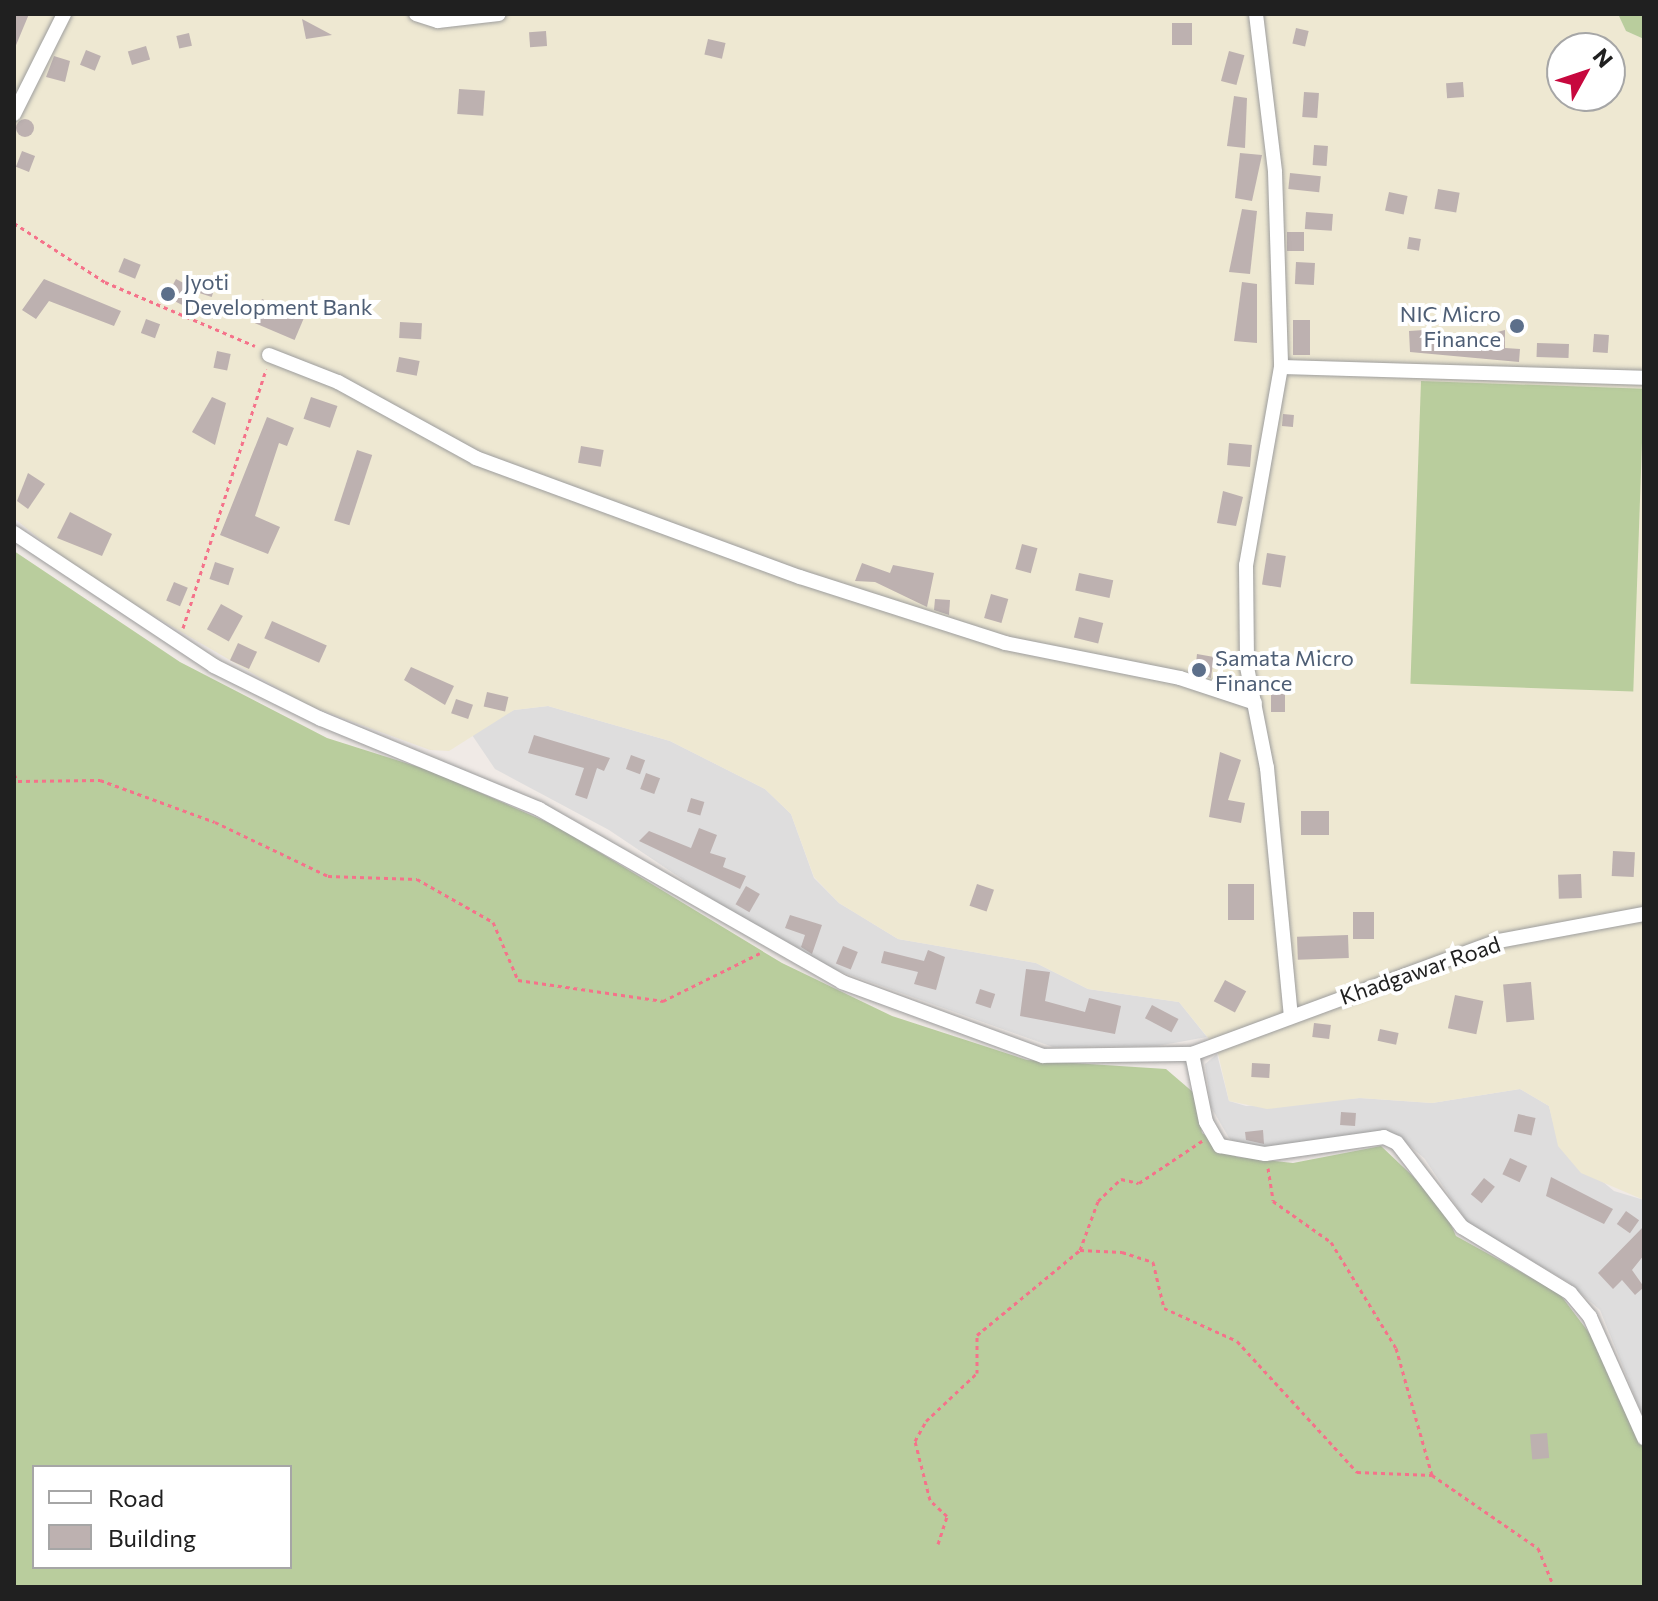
<!DOCTYPE html>
<style>
body{margin:0}
#map{position:relative;width:1658px;height:1601px;overflow:hidden;background:#f0eae6;font-family:Commissioner,sans-serif}
div>[style]{position:absolute}
[style*='--x']{left:calc(var(--x)*1px);top:calc(var(--y)*1px);width:calc(var(--w)*1px);rotate:calc(var(--a)*1deg)}
.residential>*{inset:0;background:#dedddd}
.farmland>*{inset:0;background:#eee8d2}
.forest>*{inset:0;background:#b9cd9d;transform-origin:0 0}
.building>*{inset:0;background:#bdb1b0;transform-origin:0 0}
.round{border-radius:50%}
.path>*{height:3px;margin-top:-1.5px;transform-origin:0;background:repeating-linear-gradient(90deg,#f5728a 0 4px,transparent 0 8px)}
.roads{filter:drop-shadow(0 0 2px #9d9d9d) drop-shadow(0 0 2px #9d9d9d)}
.street>*{height:14px;margin:-7px;padding:0 7px;transform-origin:7px;border-radius:7px;background:#fff}
.dots>*{width:22px;height:22px;translate:-50% -50%;box-sizing:border-box;border:4px solid #fff;border-radius:50%}
span{translate:-50% -50%;white-space:nowrap;text-align:center;line-height:1.15;-webkit-text-stroke:8px #fff;paint-order:stroke}
.service-label{font-size:22px;color:#4e5e75}
.left{translate:0 -50%;text-align:left}
.right{translate:-100% -50%;text-align:right}
.street-label{font-size:22px;color:#202020}
.frame{position:absolute;inset:0;border:16px solid #202020;pointer-events:none}
.legend{position:absolute;left:32px;top:1465px;width:260px;height:104px;box-sizing:border-box;background:#fff;border:2px solid #a6a6a6;margin:0;padding:10px 14px;list-style:none;font-size:24px;color:#202020}
.legend li{display:flex;align-items:center;gap:16px;height:40px}
.legend b{width:40px;border:2px solid #a6a6a6}
.north{position:absolute;left:1546px;top:32px;width:80px;height:80px;box-sizing:border-box;background:#fff;border:2px solid #a6a6a6;border-radius:50%;rotate:50deg;font-size:22px;font-weight:700;line-height:32px;text-align:center;color:#202020}
.north::after{content:'';display:block;margin:auto;width:28px;height:36px;background:#c7083e;clip-path:polygon(50% 0,100% 100%,50% 72%,0 100%)}
</style>
<div id="map">
<div class="residential">
<div style="clip-path:polygon(548px 706px,670px 741px,765px 789px,791px 814px,814px 878px,839px 903px,898px 939px,1036px 963px,1088px 989px,1179px 1002px,1207px 1037px,1157px 1046px,1053px 1047px,797px 956px,609px 830px,495px 769px,470px 732px,514px 710px)"></div>
<div style="clip-path:polygon(1217px 1054px,1229px 1101px,1246px 1106px,1360px 1098px,1432px 1103px,1520px 1089px,1549px 1106px,1559px 1146px,1614px 1191px,1644px 1200px,1644px 1419px,1600px 1310px,1568px 1282px,1468px 1223px,1424px 1158px,1396px 1134px,1246px 1148px,1229px 1138px,1211px 1107px,1205px 1064px)"></div>
</div>
<div class="farmland">
<div style="clip-path:polygon(evenodd,14px 14px,1618px 14px,1626px 31px,1644px 39px,1644px 1200px,1581px 1173px,1558px 1146px,1549px 1106px,1520px 1089px,1432px 1103px,1360px 1098px,1267px 1109px,1229px 1101px,1217px 1049px,1179px 1002px,1088px 989px,1036px 963px,898px 939px,839px 903px,814px 877px,791px 814px,765px 789px,670px 741px,548px 706px,514px 710px,449px 751px,430px 750px,307px 705px,85px 576px,14px 518px,14px 14px,1562px 48px,1610px 48px,1610px 96px,1562px 96px,1562px 48px)"></div>
</div>
<div class="forest">
<div style="clip-path:polygon(1618px 14px,1644px 14px,1644px 39px,1626px 31px)"></div>
<div style="left:1421px;top:381px;width:223px;height:303px;rotate:2deg"></div>
<div style="clip-path:polygon(evenodd,14px 551px,180px 662px,327px 738px,431px 771px,556px 826px,782px 963px,892px 1016px,1027px 1060px,1166px 1069px,1194px 1093px,1202px 1133px,1237px 1157px,1293px 1163px,1381px 1146px,1441px 1203px,1456px 1236px,1559px 1293px,1596px 1342px,1644px 1449px,1644px 1587px,14px 1587px,14px 551px,34px 1467px,290px 1467px,290px 1567px,34px 1567px,34px 1467px)"></div>
</div>
<div class="building">
<div style="clip-path:polygon(14px 14px,29px 14px,14px 50px)"></div>
<div style="clip-path:polygon(302px 19px,332px 35px,306px 39px)"></div>
<div style="left:1172px;top:23px;width:20px;height:22px"></div>
<div style="left:1296px;top:28px;width:13px;height:16px;rotate:13deg"></div>
<div style="left:546px;top:31px;width:15px;height:17px;rotate:86deg"></div>
<div style="left:189px;top:33px;width:13px;height:13px;rotate:77deg"></div>
<div style="left:708px;top:39px;width:18px;height:16px;rotate:13deg"></div>
<div style="left:146px;top:46px;width:14px;height:19px;rotate:73deg"></div>
<div style="left:86px;top:50px;width:16px;height:16px;rotate:22deg"></div>
<div style="left:1229px;top:51px;width:16px;height:31px;rotate:15deg"></div>
<div style="clip-path:polygon(54px 56px,70px 61px,65px 82px,46px 77px)"></div>
<div style="left:1463px;top:82px;width:15px;height:17px;rotate:86deg"></div>
<div style="left:459px;top:89px;width:26px;height:25px;rotate:4deg"></div>
<div style="left:1304px;top:92px;width:15px;height:25px;rotate:4deg"></div>
<div style="clip-path:polygon(1234px 96px,1247px 98px,1245px 148px,1227px 146px)"></div>
<div class="round" style="left:16px;top:119px;width:18px;height:18px"></div>
<div style="left:1314px;top:145px;width:14px;height:20px;rotate:4deg"></div>
<div style="left:22px;top:151px;width:14px;height:17px;rotate:21deg"></div>
<div style="clip-path:polygon(1240px 153px,1262px 155px,1252px 201px,1235px 198px)"></div>
<div style="left:1290px;top:173px;width:31px;height:16px;rotate:6deg"></div>
<div style="left:1438px;top:189px;width:22px;height:20px;rotate:10deg"></div>
<div style="left:1389px;top:192px;width:19px;height:19px;rotate:12deg"></div>
<div style="clip-path:polygon(1242px 209px,1257px 211px,1250px 274px,1229px 272px)"></div>
<div style="left:1306px;top:212px;width:27px;height:17px;rotate:4deg"></div>
<div style="left:1287px;top:232px;width:17px;height:19px"></div>
<div style="left:1409px;top:237px;width:12px;height:12px;rotate:9deg"></div>
<div style="left:124px;top:258px;width:18px;height:15px;rotate:22deg"></div>
<div style="left:1296px;top:262px;width:19px;height:22px;rotate:3deg"></div>
<div style="left:202px;top:275px;width:16px;height:18px;rotate:18deg"></div>
<div style="clip-path:polygon(44px 279px,121px 311px,114px 326px,49px 301px,36px 319px,22px 310px)"></div>
<div style="left:176px;top:279px;width:17px;height:20px;rotate:28deg"></div>
<div style="clip-path:polygon(1242px 282px,1257px 284px,1257px 343px,1234px 341px)"></div>
<div style="left:262px;top:299px;width:46px;height:25px;rotate:23deg"></div>
<div style="left:146px;top:319px;width:15px;height:15px;rotate:20deg"></div>
<div style="left:1293px;top:320px;width:17px;height:35px"></div>
<div style="left:400px;top:322px;width:22px;height:16px;rotate:3deg"></div>
<div style="clip-path:polygon(1424px 330px,1425px 337px,1462px 341px,1505px 330px,1505px 348px,1520px 349px,1519px 362px,1410px 352px,1409px 331px)"></div>
<div style="left:1594px;top:334px;width:15px;height:18px;rotate:4deg"></div>
<div style="left:1537px;top:343px;width:32px;height:14px;rotate:2deg"></div>
<div style="left:217px;top:351px;width:14px;height:17px;rotate:12deg"></div>
<div style="left:399px;top:357px;width:21px;height:15px;rotate:11deg"></div>
<div style="clip-path:polygon(212px 397px,226px 403px,215px 445px,192px 432px)"></div>
<div style="left:311px;top:397px;width:28px;height:23px;rotate:19deg"></div>
<div style="left:1283px;top:414px;width:11px;height:12px;rotate:5deg"></div>
<div style="clip-path:polygon(267px 417px,294px 428px,287px 446px,279px 443px,255px 516px,280px 527px,268px 554px,220px 535px)"></div>
<div style="left:1229px;top:443px;width:23px;height:22px;rotate:5deg"></div>
<div style="left:581px;top:446px;width:23px;height:17px;rotate:10deg"></div>
<div style="left:357px;top:450px;width:16px;height:74px;rotate:18deg"></div>
<div style="clip-path:polygon(28px 473px,45px 484px,28px 509px,17px 501px)"></div>
<div style="clip-path:polygon(1223px 491px,1243px 497px,1236px 526px,1217px 523px)"></div>
<div style="clip-path:polygon(70px 512px,112px 534px,102px 556px,57px 538px)"></div>
<div style="left:1022px;top:544px;width:16px;height:26px;rotate:15deg"></div>
<div style="left:1267px;top:553px;width:19px;height:32px;rotate:9deg"></div>
<div style="left:215px;top:562px;width:20px;height:18px;rotate:18deg"></div>
<div style="clip-path:polygon(862px 563px,890px 573px,893px 565px,934px 573px,927px 607px,875px 582px,855px 581px)"></div>
<div style="left:1079px;top:573px;width:35px;height:18px;rotate:12deg"></div>
<div style="left:174px;top:582px;width:15px;height:20px;rotate:23deg"></div>
<div style="left:991px;top:594px;width:18px;height:25px;rotate:16deg"></div>
<div style="clip-path:polygon(935px 599px,950px 600px,949px 615px,934px 610px)"></div>
<div style="left:221px;top:604px;width:25px;height:29px;rotate:29deg"></div>
<div style="left:1079px;top:617px;width:25px;height:21px;rotate:14deg"></div>
<div style="left:272px;top:621px;width:60px;height:19px;rotate:24deg"></div>
<div style="left:238px;top:643px;width:21px;height:19px;rotate:25deg"></div>
<div style="clip-path:polygon(1197px 654px,1214px 657px,1211px 678px,1195px 672px)"></div>
<div style="clip-path:polygon(411px 667px,454px 686px,445px 705px,404px 680px)"></div>
<div style="left:1271px;top:691px;width:14px;height:21px"></div>
<div style="left:487px;top:692px;width:22px;height:15px;rotate:13deg"></div>
<div style="left:456px;top:699px;width:18px;height:15px;rotate:19deg"></div>
<div style="clip-path:polygon(534px 735px,610px 758px,604px 771px,597px 768px,587px 799px,575px 795px,584px 768px,528px 753px)"></div>
<div style="clip-path:polygon(1220px 752px,1241px 760px,1228px 800px,1245px 803px,1241px 823px,1209px 817px)"></div>
<div style="left:631px;top:755px;width:15px;height:15px;rotate:20deg"></div>
<div style="left:646px;top:773px;width:15px;height:17px;rotate:20deg"></div>
<div style="left:691px;top:798px;width:14px;height:14px;rotate:17deg"></div>
<div style="left:1301px;top:811px;width:28px;height:24px"></div>
<div style="clip-path:polygon(699px 828px,717px 835px,710px 853px,726px 858px,723px 867px,746px 876px,740px 889px,639px 841px,649px 831px,691px 848px)"></div>
<div style="left:1613px;top:851px;width:22px;height:25px;rotate:3deg"></div>
<div style="left:1581px;top:874px;width:24px;height:23px;rotate:88deg"></div>
<div style="left:977px;top:884px;width:18px;height:23px;rotate:19deg"></div>
<div style="left:1228px;top:884px;width:26px;height:36px"></div>
<div style="left:746px;top:886px;width:16px;height:21px;rotate:30deg"></div>
<div style="left:1353px;top:912px;width:21px;height:27px"></div>
<div style="clip-path:polygon(790px 915px,822px 925px,812px 954px,801px 947px,805px 935px,785px 928px)"></div>
<div style="left:1348px;top:935px;width:23px;height:51px;rotate:88deg"></div>
<div style="left:843px;top:946px;width:16px;height:19px;rotate:22deg"></div>
<div style="clip-path:polygon(928px 950px,945px 957px,936px 990px,914px 984px,918px 972px,881px 963px,884px 951px,924px 961px)"></div>
<div style="clip-path:polygon(1026px 969px,1050px 972px,1045px 1001px,1085px 1012px,1089px 998px,1121px 1006px,1115px 1034px,1020px 1016px)"></div>
<div style="left:1225px;top:980px;width:24px;height:24px;rotate:28deg"></div>
<div style="left:1531px;top:982px;width:38px;height:28px;rotate:85deg"></div>
<div style="left:980px;top:989px;width:16px;height:15px;rotate:18deg"></div>
<div style="left:1455px;top:995px;width:29px;height:34px;rotate:12deg"></div>
<div style="left:1152px;top:1005px;width:30px;height:15px;rotate:28deg"></div>
<div style="left:1314px;top:1023px;width:17px;height:14px;rotate:7deg"></div>
<div style="left:1380px;top:1029px;width:19px;height:12px;rotate:12deg"></div>
<div style="left:1252px;top:1063px;width:18px;height:14px;rotate:3deg"></div>
<div style="left:1341px;top:1112px;width:15px;height:13px;rotate:4deg"></div>
<div style="left:1518px;top:1114px;width:18px;height:18px;rotate:13deg"></div>
<div style="clip-path:polygon(1263px 1130px,1264px 1144px,1246px 1140px,1245px 1132px)"></div>
<div style="left:1510px;top:1158px;width:19px;height:18px;rotate:25deg"></div>
<div style="clip-path:polygon(1551px 1177px,1613px 1209px,1604px 1224px,1546px 1196px)"></div>
<div style="left:1484px;top:1178px;width:14px;height:21px;rotate:39deg"></div>
<div style="left:1626px;top:1211px;width:16px;height:16px;rotate:35deg"></div>
<div style="clip-path:polygon(1644px 1226px,1644px 1255px,1632px 1270px,1644px 1287px,1635px 1295px,1622px 1280px,1613px 1289px,1598px 1273px)"></div>
<div style="left:1547px;top:1433px;width:25px;height:17px;rotate:85deg"></div>
</div>
<div class="path">
<div style="--x:14;--y:223;--w:108;--a:33"></div>
<div style="--x:105;--y:282;--w:163;--a:23.1"></div>
<div style="--x:183;--y:628;--w:272;--a:-72.2"></div>
<div style="--x:14;--y:774;--w:8;--a:60"></div>
<div style="--x:18;--y:781;--w:82;--a:-0.7"></div>
<div style="--x:100;--y:780;--w:122;--a:20.1"></div>
<div style="--x:215;--y:822;--w:125;--a:25.5"></div>
<div style="--x:328;--y:876;--w:89;--a:1.9"></div>
<div style="--x:417;--y:879;--w:87;--a:29.5"></div>
<div style="--x:493;--y:922;--w:63;--a:66.7"></div>
<div style="--x:518;--y:980;--w:147;--a:8.2"></div>
<div style="--x:663;--y:1001;--w:108;--a:-26.3"></div>
<div style="--x:1268;--y:1168;--w:33;--a:81"></div>
<div style="--x:1273;--y:1201;--w:71;--a:35.3"></div>
<div style="--x:1331;--y:1242;--w:124;--a:58.5"></div>
<div style="--x:1396;--y:1348;--w:132;--a:74.2"></div>
<div style="--x:1080;--y:1250;--w:52;--a:-69.8"></div>
<div style="--x:1098;--y:1201;--w:32;--a:-44"></div>
<div style="--x:1121;--y:1179;--w:18;--a:13"></div>
<div style="--x:1139;--y:1183;--w:76;--a:-33.7"></div>
<div style="--x:938;--y:1544;--w:29;--a:-72"></div>
<div style="--x:947;--y:1516;--w:23;--a:-137"></div>
<div style="--x:930;--y:1500;--w:61;--a:-104.3"></div>
<div style="--x:915;--y:1441;--w:23;--a:-61"></div>
<div style="--x:926;--y:1421;--w:70;--a:-43.3"></div>
<div style="--x:977;--y:1373;--w:38;--a:-90"></div>
<div style="--x:977;--y:1335;--w:134;--a:-39.5"></div>
<div style="--x:1080;--y:1250;--w:42;--a:2.7"></div>
<div style="--x:1122;--y:1252;--w:33;--a:18"></div>
<div style="--x:1153;--y:1262;--w:47;--a:76.6"></div>
<div style="--x:1164;--y:1308;--w:80;--a:24.3"></div>
<div style="--x:1237;--y:1341;--w:178;--a:47.5"></div>
<div style="--x:1357;--y:1472;--w:75;--a:2.3"></div>
<div style="--x:1432;--y:1475;--w:129;--a:34.6"></div>
<div style="--x:1538;--y:1548;--w:42;--a:67.7"></div>
</div>
<div class="roads">
<div class="street">
<div style="--x:416;--y:14;--w:23;--a:18"></div>
<div style="--x:438;--y:21;--w:61;--a:-6.5"></div>
<div style="--x:1256;--y:14;--w:159;--a:83.1"></div>
<div style="--x:1275;--y:172;--w:195;--a:88.2"></div>
<div style="--x:1281;--y:367;--w:201;--a:100"></div>
<div style="--x:1246;--y:565;--w:102;--a:89.4"></div>
<div style="--x:1247;--y:667;--w:103;--a:78.8"></div>
<div style="--x:1267;--y:768;--w:248;--a:84.5"></div>
<div style="--x:14;--y:114;--w:112;--a:-63.4"></div>
<div style="--x:269;--y:355;--w:74;--a:21.4"></div>
<div style="--x:338;--y:382;--w:158;--a:28.8"></div>
<div style="--x:476;--y:458;--w:345;--a:20.2"></div>
<div style="--x:800;--y:577;--w:215;--a:17.8"></div>
<div style="--x:1005;--y:643;--w:178;--a:11.3"></div>
<div style="--x:1180;--y:678;--w:79;--a:18.4"></div>
<div style="--x:1281;--y:367;--w:363;--a:1.7"></div>
<div style="--x:14;--y:533;--w:240;--a:33.6"></div>
<div style="--x:214;--y:666;--w:119;--a:26.4"></div>
<div style="--x:321;--y:719;--w:236;--a:22.4"></div>
<div style="--x:539;--y:809;--w:349;--a:29.7"></div>
<div style="--x:842;--y:982;--w:214;--a:20.2"></div>
<div style="--x:1043;--y:1056;--w:149;--a:-0.8"></div>
<div style="--x:1192;--y:1054;--w:326;--a:-20.3"></div>
<div style="--x:1498;--y:941;--w:148;--a:-10.5"></div>
<div style="--x:1192;--y:1054;--w:69;--a:78.4"></div>
<div style="--x:1206;--y:1122;--w:28;--a:60"></div>
<div style="--x:1220;--y:1146;--w:46;--a:10.1"></div>
<div style="--x:1265;--y:1154;--w:120;--a:-8.1"></div>
<div style="--x:1384;--y:1137;--w:14;--a:25"></div>
<div style="--x:1397;--y:1143;--w:106;--a:52.3"></div>
<div style="--x:1462;--y:1227;--w:127;--a:31.4"></div>
<div style="--x:1570;--y:1293;--w:31;--a:50"></div>
<div style="--x:1590;--y:1317;--w:133;--a:65.9"></div>
</div>
</div>
<div class="dots">
<div style="left:168px;top:294px;background:#5c6f8a"></div>
<div style="left:1517px;top:326px;background:#5c6f8a"></div>
<div style="left:1199px;top:670px;background:#5c6f8a"></div>
</div>
<div class="service-label">
<span class="left" style="left:184px;top:294px">Jyoti<br>Development Bank</span>
<span class="right" style="left:1501px;top:326px">NIC Micro<br>Finance</span>
<span class="left" style="left:1215px;top:670px">Samata Micro<br>Finance</span>
</div>
<div class="street-label">
<span style="left:1420px;top:970px;rotate:-19deg">Khadgawar Road</span>
</div>
<div class="frame"></div>
<ul class="legend">
<li><b style="height:10px;background:#fff"></b>Road</li>
<li><b style="height:22px;background:#bdb1b0"></b>Building</li>
</ul>
<div class="north">N</div>
</div>
